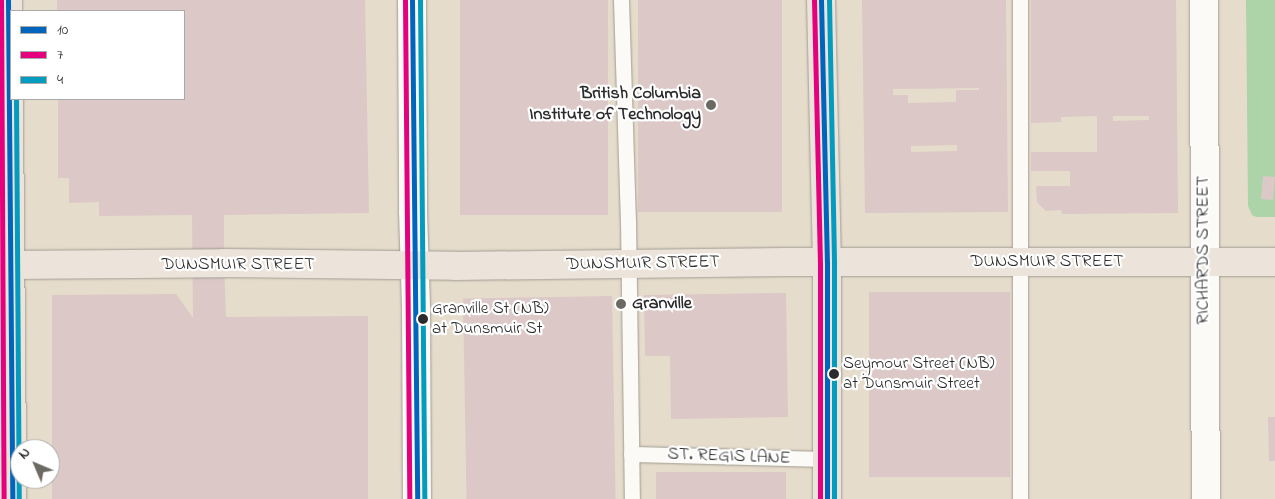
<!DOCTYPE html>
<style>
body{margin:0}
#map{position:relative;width:1275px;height:499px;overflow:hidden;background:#e5dccb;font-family:"Indie Flower",sans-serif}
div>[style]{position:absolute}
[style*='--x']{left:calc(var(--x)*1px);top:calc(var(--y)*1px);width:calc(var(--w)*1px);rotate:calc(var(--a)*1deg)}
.green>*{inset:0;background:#add4a8}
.building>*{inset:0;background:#dbc8c7;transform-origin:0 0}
.roads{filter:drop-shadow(0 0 1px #a19c93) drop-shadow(0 0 1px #a19c93)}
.service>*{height:15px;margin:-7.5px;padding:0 7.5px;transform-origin:7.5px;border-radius:7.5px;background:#fbfaf7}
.minor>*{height:28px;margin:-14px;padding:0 14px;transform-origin:14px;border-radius:14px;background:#fbfaf7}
.tertiary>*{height:28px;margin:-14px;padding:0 14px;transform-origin:14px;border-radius:14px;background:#fbfaf7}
.primary>*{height:28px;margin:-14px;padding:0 14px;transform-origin:14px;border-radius:14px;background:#ece4da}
.bus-1>*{height:5px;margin:-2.5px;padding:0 2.5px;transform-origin:2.5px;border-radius:2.5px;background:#0065bd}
.bus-2>*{height:5px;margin:-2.5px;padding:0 2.5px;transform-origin:2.5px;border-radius:2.5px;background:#e5007d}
.bus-3>*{height:5px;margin:-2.5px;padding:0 2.5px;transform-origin:2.5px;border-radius:2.5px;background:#049cbe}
.dots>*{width:14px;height:14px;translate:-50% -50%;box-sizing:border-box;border:2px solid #fff;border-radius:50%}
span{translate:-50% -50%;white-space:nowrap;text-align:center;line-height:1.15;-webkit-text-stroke:4.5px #fff;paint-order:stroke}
.bus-label{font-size:17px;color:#2b2b2b}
.left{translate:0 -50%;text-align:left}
.poi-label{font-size:18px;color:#2b2b2b;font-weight:700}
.right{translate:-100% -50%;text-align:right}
.street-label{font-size:18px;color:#2b2b2b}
.legend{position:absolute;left:10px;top:10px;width:175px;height:90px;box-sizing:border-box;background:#fff;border:1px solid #aaa;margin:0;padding:6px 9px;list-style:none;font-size:15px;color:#2b2b2b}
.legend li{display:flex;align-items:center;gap:10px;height:25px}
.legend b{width:25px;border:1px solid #aaa}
.north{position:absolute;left:10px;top:439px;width:50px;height:50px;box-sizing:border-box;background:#fff;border:1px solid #aaa;border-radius:50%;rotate:315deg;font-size:14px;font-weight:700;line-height:20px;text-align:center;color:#2b2b2b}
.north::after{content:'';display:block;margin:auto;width:18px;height:22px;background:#6c6963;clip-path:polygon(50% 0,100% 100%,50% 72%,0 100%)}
</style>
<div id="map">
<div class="green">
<div style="clip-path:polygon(1246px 0,1275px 0,1275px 217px,1256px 217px,1252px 215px,1248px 206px)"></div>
</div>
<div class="building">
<div style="clip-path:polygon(57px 0,365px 0,369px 213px,224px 215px,224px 263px,226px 317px,368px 316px,368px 499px,52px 499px,52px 295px,176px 294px,193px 318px,192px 215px,99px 216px,99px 202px,69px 203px,69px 178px,58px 178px,58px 99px,184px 99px,184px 11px,57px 11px)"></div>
<div style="left:460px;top:0;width:148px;height:215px"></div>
<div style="left:638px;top:0;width:144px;height:212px"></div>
<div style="clip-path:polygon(evenodd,862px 0,1006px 0,1008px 212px,865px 213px,862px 0,979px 88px,979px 90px,956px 90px,956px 102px,908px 103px,908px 95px,893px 95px,893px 89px,979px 88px,862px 0,957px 145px,957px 151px,911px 152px,911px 146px,957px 145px)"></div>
<div style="clip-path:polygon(evenodd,1031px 0,1176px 0,1178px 213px,1062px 214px,1061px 210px,1046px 211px,1037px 202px,1036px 186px,1070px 186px,1070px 171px,1031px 171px,1031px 152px,1097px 152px,1097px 116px,1061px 117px,1061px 122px,1031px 123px,1031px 0,1113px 116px,1149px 116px,1149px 120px,1113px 121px,1113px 116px)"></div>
<div style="left:1263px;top:176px;width:12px;height:23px;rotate:5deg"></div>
<div style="left:1010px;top:292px;width:185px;height:141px;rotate:90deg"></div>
<div style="clip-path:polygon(786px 293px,788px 417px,671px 419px,670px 356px,645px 356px,644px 295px)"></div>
<div style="left:612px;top:296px;width:203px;height:149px;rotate:89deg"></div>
<div style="clip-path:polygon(1268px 417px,1275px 417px,1275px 461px,1269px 461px)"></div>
<div style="left:656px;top:472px;width:130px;height:27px"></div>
</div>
<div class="roads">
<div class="service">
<div style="--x:621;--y:0;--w:220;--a:88.2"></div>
<div style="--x:628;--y:220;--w:279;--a:89.2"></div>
<div style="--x:631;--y:454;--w:196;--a:1.5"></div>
<div style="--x:1020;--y:499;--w:499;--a:-90"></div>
</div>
<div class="minor">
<div style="--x:412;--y:0;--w:211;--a:89.7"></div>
<div style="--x:413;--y:211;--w:98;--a:88.2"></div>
<div style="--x:416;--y:309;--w:190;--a:89.7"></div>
</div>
<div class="tertiary">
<div style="--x:1204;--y:0;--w:499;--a:89.8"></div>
</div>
<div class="primary">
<div style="--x:8;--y:0;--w:499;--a:89.5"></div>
<div style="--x:821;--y:0;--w:263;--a:88.7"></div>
<div style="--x:827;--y:263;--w:236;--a:90"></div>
<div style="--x:10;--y:265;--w:214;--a:-0.5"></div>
<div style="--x:224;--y:263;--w:231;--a:0.7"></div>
<div style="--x:455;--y:266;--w:330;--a:-0.7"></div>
<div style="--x:785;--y:262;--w:490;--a:0"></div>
</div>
</div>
<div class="bus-1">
<div style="--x:8;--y:0;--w:499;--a:89.5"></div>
<div style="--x:412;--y:0;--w:499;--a:89.4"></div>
<div style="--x:821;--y:0;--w:263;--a:88.7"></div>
<div style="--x:827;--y:263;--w:236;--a:90"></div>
</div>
<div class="bus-2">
<div style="--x:1;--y:0;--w:499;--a:89.7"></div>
<div style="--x:405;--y:0;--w:499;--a:89.5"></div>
<div style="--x:814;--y:0;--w:263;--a:88.7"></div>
<div style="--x:820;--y:263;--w:236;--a:90"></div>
</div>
<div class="bus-3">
<div style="--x:420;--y:0;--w:499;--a:89.5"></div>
<div style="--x:829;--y:0;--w:263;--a:88.9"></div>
<div style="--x:834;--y:263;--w:236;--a:90"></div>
<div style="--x:16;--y:99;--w:400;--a:89.6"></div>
</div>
<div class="dots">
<div style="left:711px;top:105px;background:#6c6963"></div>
<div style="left:621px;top:304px;background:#6c6963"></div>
<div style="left:423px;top:319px;background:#2b2b2b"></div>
<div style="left:834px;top:374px;background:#2b2b2b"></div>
</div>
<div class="bus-label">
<span class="left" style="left:432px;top:319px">Granville St (NB)<br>at Dunsmuir St</span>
<span class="left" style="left:843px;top:374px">Seymour Street (NB)<br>at Dunsmuir Street</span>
</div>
<div class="poi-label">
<span class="right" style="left:701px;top:105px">British Columbia<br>Institute of Technology</span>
<span class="left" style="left:632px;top:304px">Granville</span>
</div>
<div class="street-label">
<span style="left:1204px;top:250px;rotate:-90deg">RICHARDS STREET</span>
<span style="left:1047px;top:262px">DUNSMUIR STREET</span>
<span style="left:643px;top:264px;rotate:-1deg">DUNSMUIR STREET</span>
<span style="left:238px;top:265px">DUNSMUIR STREET</span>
<span style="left:729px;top:457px;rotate:2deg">ST. REGIS LANE</span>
</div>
<ul class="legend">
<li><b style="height:6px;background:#0065bd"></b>10</li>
<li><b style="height:6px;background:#e5007d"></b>7</li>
<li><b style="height:6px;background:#049cbe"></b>4</li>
</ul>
<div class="north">N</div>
</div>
